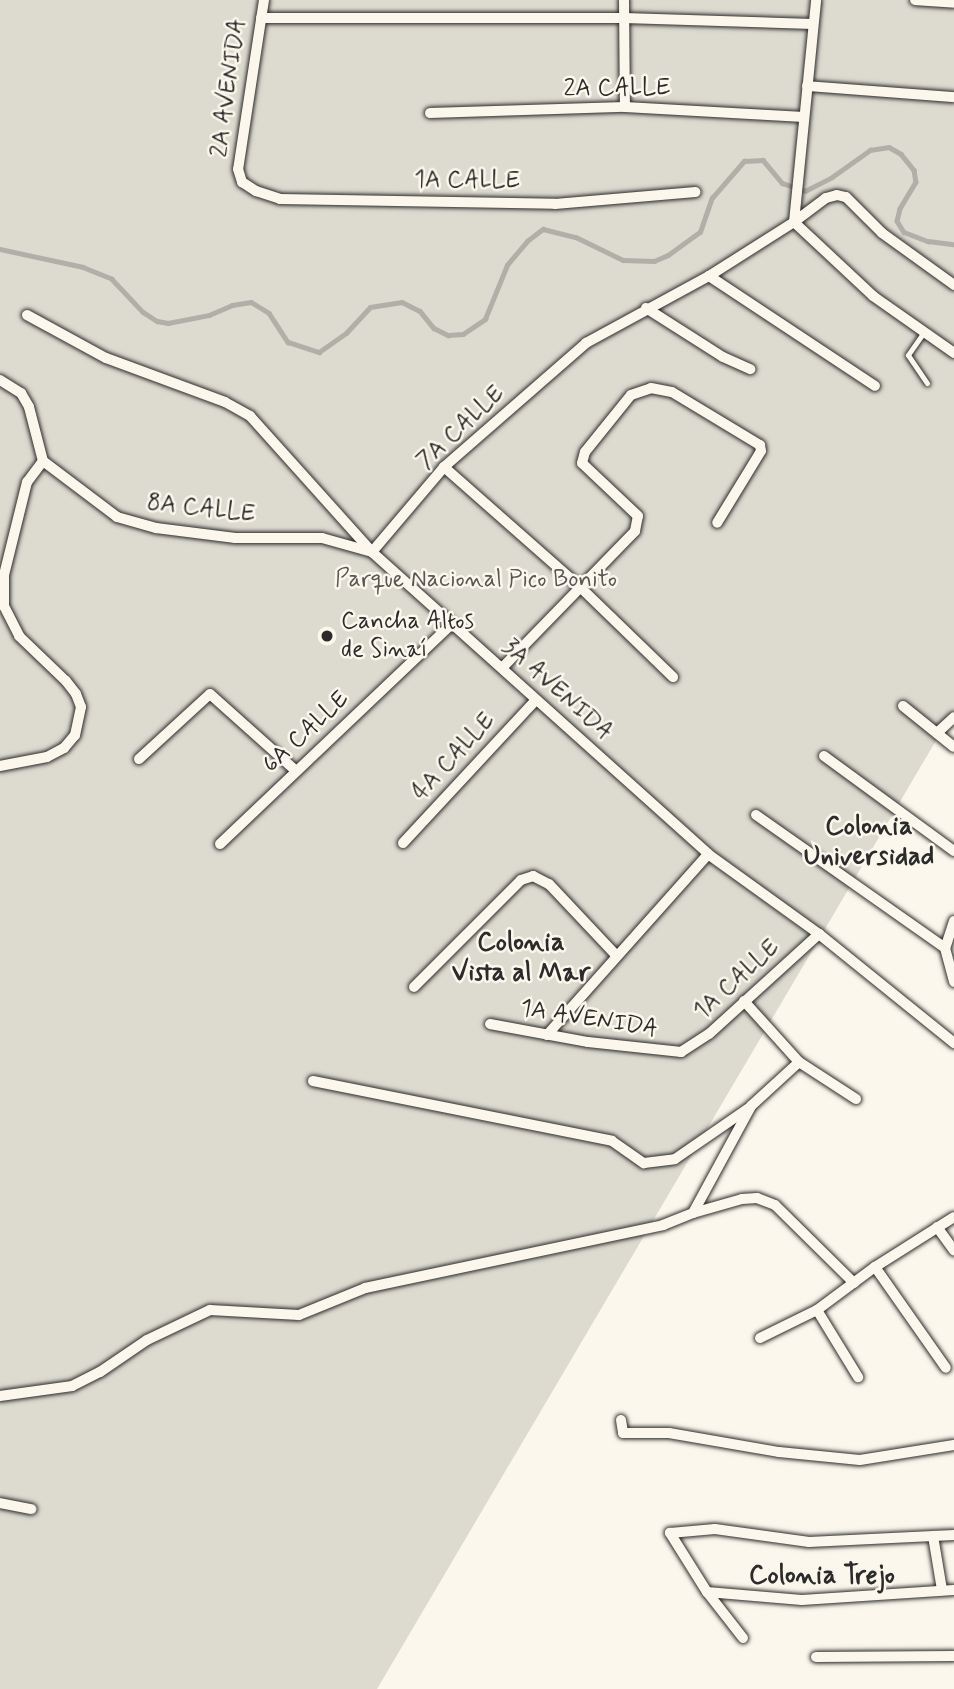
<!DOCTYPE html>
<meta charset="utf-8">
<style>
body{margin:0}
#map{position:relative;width:954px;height:1689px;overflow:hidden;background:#fbf7ec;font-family:Mynerve,sans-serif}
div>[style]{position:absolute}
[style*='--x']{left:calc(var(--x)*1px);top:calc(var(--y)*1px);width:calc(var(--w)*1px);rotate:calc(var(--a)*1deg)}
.green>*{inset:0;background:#dddad0}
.stream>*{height:4.5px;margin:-2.25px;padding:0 2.25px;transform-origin:2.25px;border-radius:2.25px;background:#b1afa7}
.roads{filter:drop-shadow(0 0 2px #2b2b2b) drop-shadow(0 0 2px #2b2b2b)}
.service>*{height:5px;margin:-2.5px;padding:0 2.5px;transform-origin:2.5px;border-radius:2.5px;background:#fbf7ec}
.minor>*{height:10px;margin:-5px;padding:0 5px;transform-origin:5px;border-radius:5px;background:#fbf7ec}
.dots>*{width:19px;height:19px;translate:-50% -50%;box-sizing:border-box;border:4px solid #fbf7ec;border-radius:50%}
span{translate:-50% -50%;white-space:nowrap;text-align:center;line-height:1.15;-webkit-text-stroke:5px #fbf7ec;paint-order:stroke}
.street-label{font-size:24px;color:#2b2b2b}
.park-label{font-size:24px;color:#585754}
.poi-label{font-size:24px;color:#2b2b2b}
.left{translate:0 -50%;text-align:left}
.neighbourhood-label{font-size:26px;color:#2b2b2b;font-weight:700}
</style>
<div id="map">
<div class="green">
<div style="clip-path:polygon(0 0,954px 0,954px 710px,377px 1689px,0 1689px)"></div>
</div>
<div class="stream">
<div style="--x:0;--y:249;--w:85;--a:12.2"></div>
<div style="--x:83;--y:267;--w:31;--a:22"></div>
<div style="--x:112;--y:279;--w:45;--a:46.8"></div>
<div style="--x:143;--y:312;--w:17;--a:33"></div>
<div style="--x:157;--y:321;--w:11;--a:10"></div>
<div style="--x:168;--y:323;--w:42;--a:-11"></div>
<div style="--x:209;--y:315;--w:25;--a:-23"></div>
<div style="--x:232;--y:305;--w:19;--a:-9"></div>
<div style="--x:251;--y:302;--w:21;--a:31"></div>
<div style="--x:269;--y:313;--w:35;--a:57"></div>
<div style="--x:288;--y:342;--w:33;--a:18"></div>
<div style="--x:319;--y:352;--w:33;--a:-35"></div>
<div style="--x:346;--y:333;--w:35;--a:-47"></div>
<div style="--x:370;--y:307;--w:32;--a:-9"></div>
<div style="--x:402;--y:302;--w:20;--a:27"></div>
<div style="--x:420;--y:311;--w:22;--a:51"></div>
<div style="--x:434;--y:328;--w:16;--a:27"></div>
<div style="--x:448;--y:335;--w:15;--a:-4"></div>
<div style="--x:463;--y:334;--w:27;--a:-34"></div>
<div style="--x:485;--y:319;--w:58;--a:-67.8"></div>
<div style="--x:507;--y:265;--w:31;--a:-50"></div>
<div style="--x:527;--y:241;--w:20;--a:-37"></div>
<div style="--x:543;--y:229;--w:34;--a:14"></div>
<div style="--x:576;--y:237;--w:52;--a:26.1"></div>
<div style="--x:623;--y:260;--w:31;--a:2"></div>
<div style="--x:654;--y:261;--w:15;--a:-23"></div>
<div style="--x:668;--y:255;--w:39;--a:-36"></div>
<div style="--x:700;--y:232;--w:36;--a:-71"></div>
<div style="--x:712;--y:198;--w:49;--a:-49.1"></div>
<div style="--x:744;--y:161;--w:19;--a:-3"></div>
<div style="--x:763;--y:160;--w:30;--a:50"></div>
<div style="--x:782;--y:183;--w:24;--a:19"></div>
<div style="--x:805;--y:191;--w:30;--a:-27"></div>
<div style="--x:832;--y:177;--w:47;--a:-35.4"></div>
<div style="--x:870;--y:150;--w:19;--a:-9"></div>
<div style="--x:889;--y:147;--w:14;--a:30"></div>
<div style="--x:901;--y:154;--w:21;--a:51"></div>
<div style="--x:914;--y:170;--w:12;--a:81"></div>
<div style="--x:916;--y:182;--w:31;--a:121"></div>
<div style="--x:900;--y:209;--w:12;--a:104"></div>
<div style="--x:897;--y:221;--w:13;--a:58"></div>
<div style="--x:904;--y:232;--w:26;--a:21"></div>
<div style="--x:928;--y:241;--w:26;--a:7"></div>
</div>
<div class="roads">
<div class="service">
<div style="--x:924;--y:332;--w:28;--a:125"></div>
<div style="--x:908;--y:355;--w:34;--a:56"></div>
</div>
<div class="minor">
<div style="--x:264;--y:0;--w:171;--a:98.7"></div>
<div style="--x:238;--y:169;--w:14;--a:73"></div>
<div style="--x:242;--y:182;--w:17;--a:33"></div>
<div style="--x:256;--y:191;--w:25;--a:18"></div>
<div style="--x:280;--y:199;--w:275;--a:1"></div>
<div style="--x:555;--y:204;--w:141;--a:-4.9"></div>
<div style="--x:624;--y:0;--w:107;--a:89.5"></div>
<div style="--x:915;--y:0;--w:39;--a:4"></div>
<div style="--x:261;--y:18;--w:363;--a:0"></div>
<div style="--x:624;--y:18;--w:189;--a:1.8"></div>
<div style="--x:807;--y:86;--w:147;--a:4.3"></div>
<div style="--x:430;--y:113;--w:195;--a:-1.8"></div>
<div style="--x:625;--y:107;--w:179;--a:3.2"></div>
<div style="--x:794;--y:222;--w:223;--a:-84.3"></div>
<div style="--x:794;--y:222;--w:108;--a:43.1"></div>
<div style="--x:873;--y:296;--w:99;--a:35.1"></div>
<div style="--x:709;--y:276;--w:199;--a:33.5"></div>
<div style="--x:646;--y:308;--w:91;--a:32.5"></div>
<div style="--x:723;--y:357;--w:30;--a:24"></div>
<div style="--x:27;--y:315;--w:90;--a:28.6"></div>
<div style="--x:106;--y:358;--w:127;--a:20.3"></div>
<div style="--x:225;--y:402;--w:29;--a:29"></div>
<div style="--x:250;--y:416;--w:183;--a:48.1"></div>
<div style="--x:372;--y:552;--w:452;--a:41.9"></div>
<div style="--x:708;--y:854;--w:137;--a:35.8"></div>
<div style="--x:819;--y:934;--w:174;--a:38.9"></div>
<div style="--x:0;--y:380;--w:25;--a:32"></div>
<div style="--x:21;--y:393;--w:16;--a:60"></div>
<div style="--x:29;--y:407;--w:56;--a:75.5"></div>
<div style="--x:43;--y:461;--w:26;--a:127"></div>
<div style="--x:27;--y:482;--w:96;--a:103.9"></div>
<div style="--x:4;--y:575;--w:31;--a:90"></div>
<div style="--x:4;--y:606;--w:34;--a:63"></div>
<div style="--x:19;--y:636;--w:65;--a:43.8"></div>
<div style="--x:66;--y:681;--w:16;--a:52"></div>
<div style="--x:76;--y:694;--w:14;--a:69"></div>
<div style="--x:81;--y:707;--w:29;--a:102"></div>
<div style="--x:75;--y:735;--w:17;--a:130"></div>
<div style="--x:64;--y:748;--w:19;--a:152"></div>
<div style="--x:47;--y:757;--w:48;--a:169.2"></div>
<div style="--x:43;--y:461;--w:93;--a:37.1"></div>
<div style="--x:117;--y:517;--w:41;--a:15.8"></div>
<div style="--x:156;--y:528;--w:80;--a:7.2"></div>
<div style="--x:235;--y:538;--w:87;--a:0"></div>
<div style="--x:322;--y:538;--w:52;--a:15.6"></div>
<div style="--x:444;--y:467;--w:180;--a:41.4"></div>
<div style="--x:579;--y:586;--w:131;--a:44.1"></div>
<div style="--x:372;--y:552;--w:111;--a:-49.7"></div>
<div style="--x:444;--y:467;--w:189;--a:-41.1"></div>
<div style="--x:586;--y:343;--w:140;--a:-28.6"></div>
<div style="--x:709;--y:276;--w:101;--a:-32.4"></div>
<div style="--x:794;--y:222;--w:40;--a:-37"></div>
<div style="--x:826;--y:198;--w:11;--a:-15"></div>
<div style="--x:837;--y:195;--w:9;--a:13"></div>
<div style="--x:846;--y:197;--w:51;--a:45"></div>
<div style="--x:882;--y:233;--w:89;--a:35.8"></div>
<div style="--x:502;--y:668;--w:191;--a:-45.8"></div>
<div style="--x:635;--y:531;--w:15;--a:-79"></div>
<div style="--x:638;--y:516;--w:77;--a:-136.6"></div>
<div style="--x:582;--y:463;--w:11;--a:-75"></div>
<div style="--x:585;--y:452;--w:73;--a:-51.1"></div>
<div style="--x:631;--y:395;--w:21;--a:-19"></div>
<div style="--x:651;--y:388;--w:21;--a:11"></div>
<div style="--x:672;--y:392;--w:103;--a:31.1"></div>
<div style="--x:760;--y:445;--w:6;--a:81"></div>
<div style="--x:761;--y:451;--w:84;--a:121.4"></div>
<div style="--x:903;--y:706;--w:65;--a:38.8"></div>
<div style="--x:937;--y:733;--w:23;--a:-43"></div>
<div style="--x:824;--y:756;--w:161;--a:36.2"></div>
<div style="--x:139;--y:759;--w:96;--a:-42.5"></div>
<div style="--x:210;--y:694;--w:114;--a:41.8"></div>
<div style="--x:756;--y:815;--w:231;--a:35.1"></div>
<div style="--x:403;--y:843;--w:195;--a:-47.1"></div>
<div style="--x:220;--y:844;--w:320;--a:-43.5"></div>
<div style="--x:954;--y:921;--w:28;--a:108"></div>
<div style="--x:945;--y:948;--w:35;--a:75"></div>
<div style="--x:414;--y:987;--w:151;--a:-45"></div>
<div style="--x:521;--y:880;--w:13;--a:-18"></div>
<div style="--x:533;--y:876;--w:18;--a:27"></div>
<div style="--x:549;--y:884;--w:98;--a:46.7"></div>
<div style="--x:744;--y:1001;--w:82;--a:48"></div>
<div style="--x:799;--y:1062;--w:68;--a:33"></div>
<div style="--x:490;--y:1024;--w:100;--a:10.4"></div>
<div style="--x:588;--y:1042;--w:94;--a:6.1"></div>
<div style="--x:681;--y:1052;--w:33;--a:-33"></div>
<div style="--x:709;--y:1034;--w:149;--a:-42.3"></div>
<div style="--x:547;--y:1035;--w:242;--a:-48.3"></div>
<div style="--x:313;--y:1081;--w:305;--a:11.3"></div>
<div style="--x:612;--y:1141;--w:39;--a:35"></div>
<div style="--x:644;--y:1163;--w:31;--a:-7"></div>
<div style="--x:675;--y:1159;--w:90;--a:-34.6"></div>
<div style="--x:693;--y:1213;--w:51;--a:-15.9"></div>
<div style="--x:742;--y:1199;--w:15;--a:-4"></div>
<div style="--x:757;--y:1198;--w:19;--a:21"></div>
<div style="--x:775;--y:1205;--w:111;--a:44.6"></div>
<div style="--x:937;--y:1227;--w:29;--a:54"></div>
<div style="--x:875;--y:1267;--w:123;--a:54.9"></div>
<div style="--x:817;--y:1310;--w:79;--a:58.5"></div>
<div style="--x:760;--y:1338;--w:64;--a:-26.2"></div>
<div style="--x:817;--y:1310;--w:72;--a:-36.6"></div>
<div style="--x:875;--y:1267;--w:93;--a:-32.3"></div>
<div style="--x:0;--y:1396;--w:73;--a:-7.9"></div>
<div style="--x:72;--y:1386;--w:31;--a:-27"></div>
<div style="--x:100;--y:1372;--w:57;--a:-34.2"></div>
<div style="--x:147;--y:1340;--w:70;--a:-25.5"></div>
<div style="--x:210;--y:1310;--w:89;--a:3.2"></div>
<div style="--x:299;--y:1315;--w:71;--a:-22.2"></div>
<div style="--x:365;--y:1288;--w:305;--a:-11.9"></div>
<div style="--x:663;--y:1225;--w:32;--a:-22"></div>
<div style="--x:693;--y:1213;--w:122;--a:-61.5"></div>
<div style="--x:751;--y:1106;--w:65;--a:-42.5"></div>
<div style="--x:621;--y:1420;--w:13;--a:81"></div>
<div style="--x:623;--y:1433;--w:46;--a:0"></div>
<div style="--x:669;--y:1433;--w:112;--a:9.8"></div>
<div style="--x:779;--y:1452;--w:81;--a:5.6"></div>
<div style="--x:860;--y:1460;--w:95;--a:-9.1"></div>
<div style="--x:0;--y:1503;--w:32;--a:11"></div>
<div style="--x:933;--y:1536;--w:55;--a:80.5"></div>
<div style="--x:707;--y:1592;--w:95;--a:4.8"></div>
<div style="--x:802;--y:1600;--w:152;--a:-3.8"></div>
<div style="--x:743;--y:1638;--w:58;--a:-128"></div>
<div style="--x:707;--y:1592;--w:70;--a:-122.1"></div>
<div style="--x:670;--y:1533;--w:45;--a:-5.1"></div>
<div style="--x:715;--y:1529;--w:95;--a:7.9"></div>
<div style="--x:809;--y:1542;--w:145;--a:-2.8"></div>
<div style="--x:816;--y:1657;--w:138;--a:-0.4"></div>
</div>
</div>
<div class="dots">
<div style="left:327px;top:636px;background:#2b2b2b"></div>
</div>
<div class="street-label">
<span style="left:229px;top:88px;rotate:-82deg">2A AVENIDA</span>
<span style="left:617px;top:89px">2A CALLE</span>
<span style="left:467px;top:181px;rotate:1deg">1A CALLE</span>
<span style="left:461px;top:428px;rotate:-43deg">7A CALLE</span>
<span style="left:201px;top:509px;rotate:7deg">8A CALLE</span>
<span style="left:557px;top:690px;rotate:42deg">3A AVENIDA</span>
<span style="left:306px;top:732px;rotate:-43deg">6A CALLE</span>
<span style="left:454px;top:757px;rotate:-47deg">4A CALLE</span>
<span style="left:737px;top:980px;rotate:-42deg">1A CALLE</span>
<span style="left:589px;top:1019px;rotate:9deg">1A AVENIDA</span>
</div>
<div class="park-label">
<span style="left:476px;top:580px">Parque Nacional Pico Bonito</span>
</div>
<div class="poi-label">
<span class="left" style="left:341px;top:636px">Cancha Altos<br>de Sinaí</span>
</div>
<div class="neighbourhood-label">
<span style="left:869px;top:843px">Colonia<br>Universidad</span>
<span style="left:521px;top:959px">Colonia<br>Vista al Mar</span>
<span style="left:822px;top:1577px">Colonia Trejo</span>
</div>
</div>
